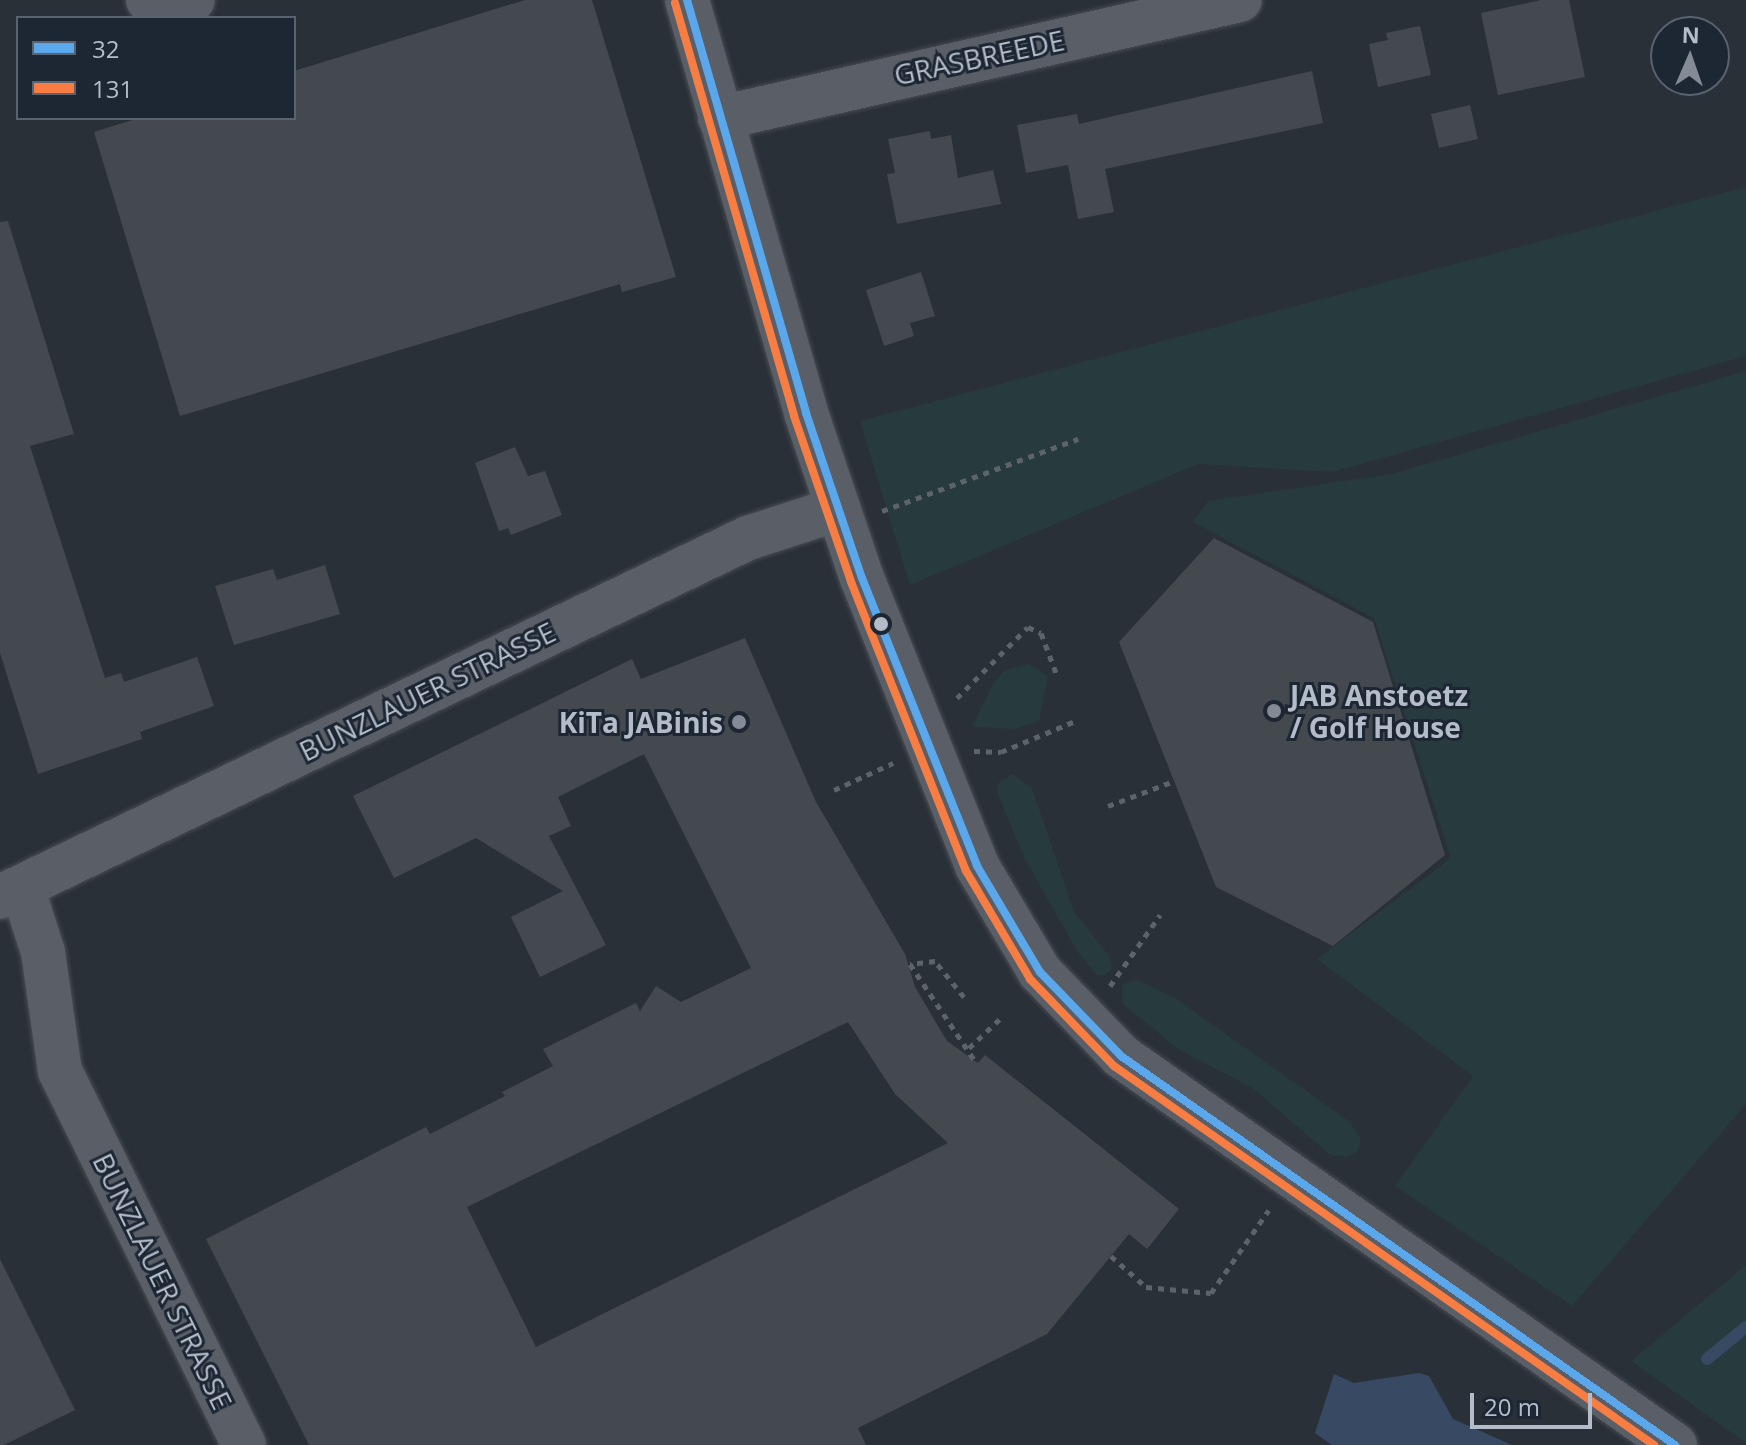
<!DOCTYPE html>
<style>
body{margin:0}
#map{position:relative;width:1746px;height:1445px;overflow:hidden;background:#2a3038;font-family:"Open Sans",sans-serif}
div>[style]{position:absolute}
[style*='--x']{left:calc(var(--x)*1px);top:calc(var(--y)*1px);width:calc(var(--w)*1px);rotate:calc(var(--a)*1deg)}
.green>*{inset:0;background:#273a3e}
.water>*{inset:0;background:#384963}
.stream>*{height:12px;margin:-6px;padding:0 6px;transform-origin:6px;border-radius:6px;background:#384963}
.building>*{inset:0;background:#444950;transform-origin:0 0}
.path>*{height:5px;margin-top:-2.5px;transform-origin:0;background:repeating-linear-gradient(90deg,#5d636a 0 6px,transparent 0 12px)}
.roads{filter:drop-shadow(0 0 2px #484c53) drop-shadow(0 0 2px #484c53)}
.minor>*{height:44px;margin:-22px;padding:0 22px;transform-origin:22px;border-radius:22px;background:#5a5e66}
.bus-1>*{height:8px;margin:-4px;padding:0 4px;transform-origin:4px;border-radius:4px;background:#5aa8eb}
.bus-2>*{height:8px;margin:-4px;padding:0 4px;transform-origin:4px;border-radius:4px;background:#f77d43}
.dots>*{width:22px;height:22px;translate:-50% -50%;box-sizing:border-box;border:4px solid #1d2633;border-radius:50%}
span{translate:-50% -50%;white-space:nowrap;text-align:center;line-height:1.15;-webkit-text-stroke:6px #1d2633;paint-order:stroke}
.street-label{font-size:28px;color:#b4bcc9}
.poi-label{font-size:28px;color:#b4bcc9;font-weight:700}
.left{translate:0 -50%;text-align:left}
.right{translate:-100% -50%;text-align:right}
.legend{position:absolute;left:16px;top:16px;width:280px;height:104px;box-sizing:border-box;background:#1d2633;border:2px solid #59626f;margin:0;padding:10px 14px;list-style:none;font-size:24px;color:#b4bcc9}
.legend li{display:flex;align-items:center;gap:16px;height:40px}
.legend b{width:40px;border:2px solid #59626f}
.north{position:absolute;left:1650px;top:16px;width:80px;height:80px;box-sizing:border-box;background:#1d2633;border:2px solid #59626f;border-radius:50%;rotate:2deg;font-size:22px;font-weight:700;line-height:32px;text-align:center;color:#b4bcc9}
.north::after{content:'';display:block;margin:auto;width:28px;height:36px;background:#848b96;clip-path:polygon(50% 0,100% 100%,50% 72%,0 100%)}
.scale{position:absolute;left:1470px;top:1393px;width:122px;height:36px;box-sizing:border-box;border:4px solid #b4bcc9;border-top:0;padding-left:10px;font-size:24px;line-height:28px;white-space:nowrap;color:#b4bcc9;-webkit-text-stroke:6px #1d2633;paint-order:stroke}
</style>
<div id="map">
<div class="green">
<div style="clip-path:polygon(1746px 187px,1746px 356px,1332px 472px,1198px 464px,910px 585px,860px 421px)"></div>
<div style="clip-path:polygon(1746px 371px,1746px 1104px,1572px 1306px,1395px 1186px,1473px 1076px,1317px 959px,1451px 858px,1374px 618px,1193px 522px,1208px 501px,1392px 474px)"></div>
<div style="clip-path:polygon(1029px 664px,1048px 676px,1039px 721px,1015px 729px,972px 727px,995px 681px,1006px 670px)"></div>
<div style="clip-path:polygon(1013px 774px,1032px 788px,1074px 912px,1110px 957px,1112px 969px,1105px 975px,1097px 975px,1077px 951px,1026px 861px,997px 792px,999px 782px)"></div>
<div style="clip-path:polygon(1138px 980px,1175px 998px,1350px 1122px,1361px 1139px,1358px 1151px,1348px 1157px,1329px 1154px,1254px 1089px,1178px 1049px,1122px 1003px,1122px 984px)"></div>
<div style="clip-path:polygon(1746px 1265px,1746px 1443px,1631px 1361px)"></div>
</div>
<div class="water">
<div style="clip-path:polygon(1419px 1373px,1429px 1376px,1453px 1419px,1512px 1445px,1332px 1445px,1315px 1433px,1334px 1374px,1354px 1383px)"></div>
</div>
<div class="stream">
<div style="--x:1707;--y:1359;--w:50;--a:-39.4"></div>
</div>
<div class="building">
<div style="clip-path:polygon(525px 0,592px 0,676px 277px,622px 292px,620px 284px,180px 416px,94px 132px,139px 118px,294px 118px,294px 71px)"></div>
<div style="clip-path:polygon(1541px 0,1569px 0,1585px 77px,1498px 95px,1481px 13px)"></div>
<div style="clip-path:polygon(1420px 26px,1431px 75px,1378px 87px,1369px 44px,1388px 40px,1386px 33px)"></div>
<div style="clip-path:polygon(1312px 71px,1323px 123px,1105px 169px,1114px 212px,1078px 219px,1068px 165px,1026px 173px,1017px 125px,1077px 114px,1079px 124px)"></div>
<div style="left:1470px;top:105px;width:35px;height:40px;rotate:77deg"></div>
<div style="clip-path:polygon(930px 131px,931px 139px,951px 135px,958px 178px,993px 170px,1001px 204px,897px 224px,887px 174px,895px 173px,888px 139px)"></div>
<div style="clip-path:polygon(8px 221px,74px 434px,30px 446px,105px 678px,121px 673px,124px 682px,197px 657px,214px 706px,140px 732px,142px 739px,38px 774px,0 653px,0 222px)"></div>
<div style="clip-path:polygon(921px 272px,935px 316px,910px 323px,914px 336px,884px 346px,866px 290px)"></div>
<div style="clip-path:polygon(515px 447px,528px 476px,545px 471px,562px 515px,511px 535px,508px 528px,499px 531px,475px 463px)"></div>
<div style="clip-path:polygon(1214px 538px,1373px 622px,1445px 855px,1333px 946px,1216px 887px,1119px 642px)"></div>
<div style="clip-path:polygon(325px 565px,340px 614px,234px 645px,215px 586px,273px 569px,277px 580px)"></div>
<div style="clip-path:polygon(evenodd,745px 638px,816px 802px,905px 954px,915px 987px,947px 1041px,978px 1063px,985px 1055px,1179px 1209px,1147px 1249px,1129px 1234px,1047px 1334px,858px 1428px,866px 1445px,309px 1445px,206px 1239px,426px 1127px,430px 1134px,505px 1096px,502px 1092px,553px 1066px,543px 1049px,636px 1003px,640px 1011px,656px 986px,681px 1002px,751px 968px,644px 754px,558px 797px,571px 826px,549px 836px,606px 945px,540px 977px,511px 917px,563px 891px,476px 838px,394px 878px,353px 796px,632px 659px,641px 679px,745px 638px,848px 1022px,895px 1094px,948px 1143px,536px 1347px,467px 1207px,848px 1022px)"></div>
<div style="clip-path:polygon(0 1259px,75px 1410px,4px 1445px,0 1445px)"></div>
</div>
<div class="path">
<div style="--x:882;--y:511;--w:209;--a:-20.2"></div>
<div style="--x:957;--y:698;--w:100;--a:-45"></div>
<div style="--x:1028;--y:627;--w:14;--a:25"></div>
<div style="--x:1041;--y:633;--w:48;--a:69.3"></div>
<div style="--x:974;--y:751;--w:27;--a:2"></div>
<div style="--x:1001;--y:752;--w:80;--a:-22.7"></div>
<div style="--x:834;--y:790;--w:65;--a:-24.6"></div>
<div style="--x:1108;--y:806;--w:71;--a:-20.7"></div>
<div style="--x:1110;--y:986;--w:87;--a:-54.8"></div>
<div style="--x:964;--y:997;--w:46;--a:-128.9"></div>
<div style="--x:935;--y:961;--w:25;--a:173"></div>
<div style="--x:910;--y:964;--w:120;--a:56.2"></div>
<div style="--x:969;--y:1048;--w:45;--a:-43.2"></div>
<div style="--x:1111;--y:1256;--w:47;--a:41.5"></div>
<div style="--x:1146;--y:1287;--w:65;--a:5.3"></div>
<div style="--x:1211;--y:1293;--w:101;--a:-55.1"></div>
</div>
<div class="roads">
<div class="minor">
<div style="--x:148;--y:0;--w:14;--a:45"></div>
<div style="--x:158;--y:10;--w:36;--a:-16"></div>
<div style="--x:687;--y:0;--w:430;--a:73.9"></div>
<div style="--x:806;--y:413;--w:174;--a:71.3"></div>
<div style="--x:862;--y:578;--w:310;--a:68.2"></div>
<div style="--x:977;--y:866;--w:123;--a:59.3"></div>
<div style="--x:1040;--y:972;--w:117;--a:46"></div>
<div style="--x:1121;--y:1056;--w:677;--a:35.08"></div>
<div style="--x:720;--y:118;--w:533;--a:-12.79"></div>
<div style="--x:22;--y:887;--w:68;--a:72.1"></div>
<div style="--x:43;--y:952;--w:120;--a:81.9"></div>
<div style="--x:60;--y:1071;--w:417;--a:63.8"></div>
<div style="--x:0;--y:897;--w:830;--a:-25.64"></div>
<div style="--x:748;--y:538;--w:95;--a:-17.9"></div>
</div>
</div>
<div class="bus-1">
<div style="--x:687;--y:0;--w:430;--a:73.9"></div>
<div style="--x:806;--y:413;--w:174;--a:71.3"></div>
<div style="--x:862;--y:578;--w:310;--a:68.2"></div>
<div style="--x:977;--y:866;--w:123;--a:59.3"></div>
<div style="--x:1040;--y:972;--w:117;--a:46"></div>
<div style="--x:1121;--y:1056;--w:677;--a:35.08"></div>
</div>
<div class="bus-2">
<div style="--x:675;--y:3;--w:430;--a:73.9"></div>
<div style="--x:794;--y:416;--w:176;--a:71"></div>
<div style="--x:851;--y:582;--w:311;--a:68.3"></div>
<div style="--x:966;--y:871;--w:126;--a:59.3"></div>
<div style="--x:1030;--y:979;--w:121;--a:46"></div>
<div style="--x:1114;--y:1066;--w:660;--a:35.06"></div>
</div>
<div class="dots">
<div style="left:881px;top:624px;background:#b4bcc9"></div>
<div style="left:1274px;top:711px;background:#848b96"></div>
<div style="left:739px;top:722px;background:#848b96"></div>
</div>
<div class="street-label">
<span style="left:979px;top:57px;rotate:-12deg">GRASBREEDE</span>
<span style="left:427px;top:691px;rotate:-26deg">BUNZLAUER STRASSE</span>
<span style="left:163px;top:1281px;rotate:64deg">BUNZLAUER STRASSE</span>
</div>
<div class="poi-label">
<span class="left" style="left:1290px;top:711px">JAB Anstoetz<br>/ Golf House</span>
<span class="right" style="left:723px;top:722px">KiTa JABinis</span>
</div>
<ul class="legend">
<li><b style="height:10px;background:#5aa8eb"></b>32</li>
<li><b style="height:10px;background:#f77d43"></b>131</li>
</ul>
<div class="north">N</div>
<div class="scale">20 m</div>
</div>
